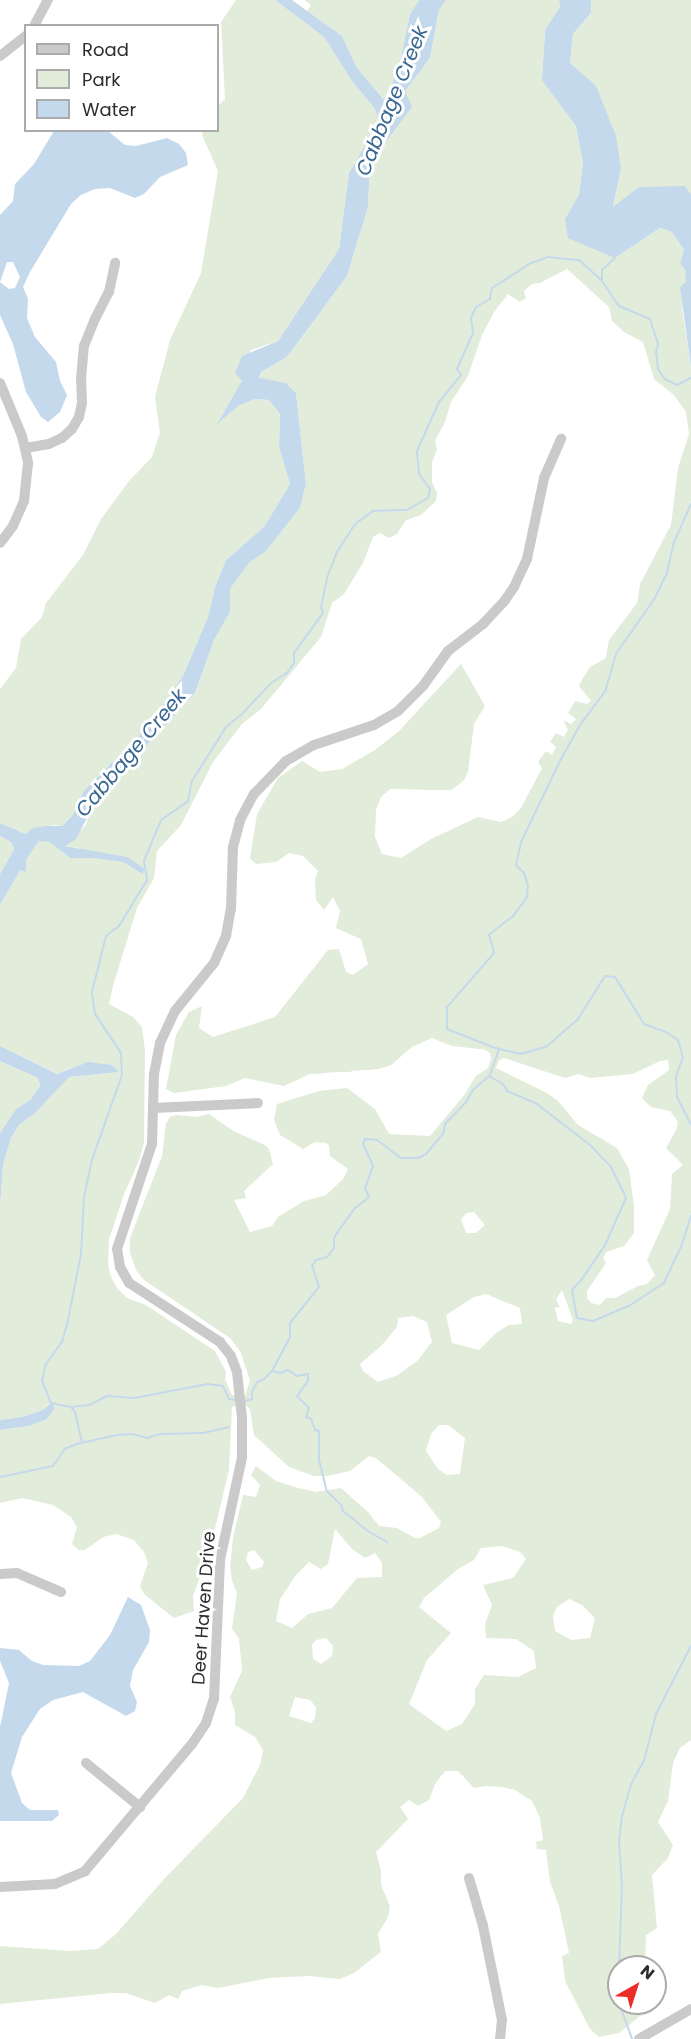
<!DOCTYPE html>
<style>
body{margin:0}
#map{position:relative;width:691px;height:2039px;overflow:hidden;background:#fff;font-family:Poppins,sans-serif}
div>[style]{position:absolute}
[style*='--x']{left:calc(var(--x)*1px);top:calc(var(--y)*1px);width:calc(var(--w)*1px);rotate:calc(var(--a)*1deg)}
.green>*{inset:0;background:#e2ecda}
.water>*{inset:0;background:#c5d9ed}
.stream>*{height:2px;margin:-1px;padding:0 1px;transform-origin:1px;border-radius:1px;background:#c5d9ed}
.minor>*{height:10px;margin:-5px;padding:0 5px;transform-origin:5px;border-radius:5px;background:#cacaca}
span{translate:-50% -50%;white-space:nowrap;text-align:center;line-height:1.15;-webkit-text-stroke:6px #fff;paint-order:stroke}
.street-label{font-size:18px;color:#2d2d2d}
.water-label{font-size:20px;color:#386792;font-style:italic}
.legend{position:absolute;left:24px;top:24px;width:195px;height:108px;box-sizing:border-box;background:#fff;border:2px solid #ababab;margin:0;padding:8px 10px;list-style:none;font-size:18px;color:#2d2d2d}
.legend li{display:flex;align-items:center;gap:12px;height:30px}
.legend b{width:30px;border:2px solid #ababab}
.north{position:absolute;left:607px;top:1955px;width:60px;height:60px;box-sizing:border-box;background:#fff;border:2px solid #ababab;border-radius:50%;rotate:39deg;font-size:16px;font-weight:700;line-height:24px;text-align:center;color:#2d2d2d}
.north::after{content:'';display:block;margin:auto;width:21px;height:27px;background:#ec2c28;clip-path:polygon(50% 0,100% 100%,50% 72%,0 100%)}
</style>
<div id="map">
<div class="green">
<div style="clip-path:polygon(236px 0,275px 0,324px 37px,352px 81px,375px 109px,379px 121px,349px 173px,339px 249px,278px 341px,251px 350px,243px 381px,218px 422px,238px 406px,255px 399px,269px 400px,280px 414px,279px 447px,290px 484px,264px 527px,226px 560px,215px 587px,208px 617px,183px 676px,147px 727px,83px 792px,73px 815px,62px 826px,55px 825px,34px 828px,26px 834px,0 823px,0 689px,16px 668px,21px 639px,42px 617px,46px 603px,83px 555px,101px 519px,129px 481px,152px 457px,160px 433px,155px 397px,170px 340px,201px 273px,218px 171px,202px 135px,203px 131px,218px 130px,218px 106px,225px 99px,221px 22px)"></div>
<div style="clip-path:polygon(304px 0,419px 0,410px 14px,399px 67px,385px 101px,357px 68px,342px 36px,307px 11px,311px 5px)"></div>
<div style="clip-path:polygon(evenodd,446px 0,559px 0,560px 7px,545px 30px,542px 79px,576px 126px,583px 163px,579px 196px,565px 219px,615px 258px,660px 228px,672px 232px,684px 250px,680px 263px,685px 270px,687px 282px,682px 308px,691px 368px,691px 1740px,680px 1748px,673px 1763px,668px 1801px,658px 1822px,673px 1845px,668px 1858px,652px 1875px,657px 1928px,646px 1935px,645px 1967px,619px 1967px,619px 2003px,650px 2003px,647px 2014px,640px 2016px,619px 2033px,599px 2037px,590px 2029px,565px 1981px,562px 1956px,569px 1953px,559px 1906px,550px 1882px,546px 1850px,537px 1849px,536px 1842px,543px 1840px,540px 1818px,532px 1801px,515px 1790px,502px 1787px,486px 1786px,474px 1788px,458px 1771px,445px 1771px,435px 1784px,429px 1800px,418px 1806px,409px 1800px,400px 1807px,408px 1819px,376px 1852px,381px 1870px,381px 1885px,390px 1906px,388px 1917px,378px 1934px,381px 1952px,354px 1973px,340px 1979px,309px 1976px,269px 1978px,218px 1988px,202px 1985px,182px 1991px,178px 1999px,169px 1995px,155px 2003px,126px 1993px,111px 1993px,0 2004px,0 1946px,70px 1951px,98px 1949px,116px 1934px,165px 1878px,243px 1798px,260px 1765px,263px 1750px,255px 1737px,235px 1725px,235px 1712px,230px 1697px,242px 1671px,239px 1638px,232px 1629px,237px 1593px,232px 1581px,230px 1567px,233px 1538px,243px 1495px,256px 1497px,260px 1485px,251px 1475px,256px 1466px,276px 1481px,298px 1488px,316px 1492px,341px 1488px,368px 1512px,379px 1526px,397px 1528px,415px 1538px,420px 1538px,439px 1528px,441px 1522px,422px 1497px,376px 1458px,369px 1456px,350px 1471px,327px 1476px,314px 1476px,289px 1467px,254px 1435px,250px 1409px,244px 1404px,232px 1407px,229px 1470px,210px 1549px,193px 1596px,194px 1611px,174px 1618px,144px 1594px,140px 1586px,148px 1563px,144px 1552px,134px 1540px,116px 1534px,103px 1537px,85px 1550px,79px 1550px,72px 1544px,77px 1527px,71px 1517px,53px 1505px,22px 1498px,0 1503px,0 1430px,28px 1426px,46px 1420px,55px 1408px,50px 1403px,43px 1410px,22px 1417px,0 1420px,0 1207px,3px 1165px,11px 1138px,19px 1125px,35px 1113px,68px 1077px,118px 1072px,71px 1068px,57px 1074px,0 1046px,0 905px,20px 869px,25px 872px,26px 860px,39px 841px,50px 841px,70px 858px,93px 858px,123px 862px,142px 874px,145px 869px,78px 848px,65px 846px,85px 826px,94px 805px,116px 779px,195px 693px,214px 640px,230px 612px,230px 589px,249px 563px,266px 551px,300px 508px,306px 484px,296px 393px,286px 383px,259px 379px,261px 372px,287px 357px,347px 276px,368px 207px,370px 163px,411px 107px,405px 91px,430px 58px,439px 10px,446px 0,567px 269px,609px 307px,612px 321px,624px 332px,643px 342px,654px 379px,674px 395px,686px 412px,689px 434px,678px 468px,671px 525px,640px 584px,637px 603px,609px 640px,606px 658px,590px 667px,583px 678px,579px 686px,591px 701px,587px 704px,575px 701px,568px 713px,576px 719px,571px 724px,563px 720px,568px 730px,564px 737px,556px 733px,550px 742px,556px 747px,552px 755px,546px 751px,538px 762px,542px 768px,521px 808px,512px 817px,501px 822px,478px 817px,431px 839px,401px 858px,382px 854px,375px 837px,376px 810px,381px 797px,390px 789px,452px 790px,464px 780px,468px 772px,474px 724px,485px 706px,461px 664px,399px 731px,375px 750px,342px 769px,320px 772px,302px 761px,278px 778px,257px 814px,250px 858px,256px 864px,276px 862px,289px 853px,303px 856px,318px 871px,315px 880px,316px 900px,324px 910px,333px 897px,340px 911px,336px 928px,361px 939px,368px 964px,353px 975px,346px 972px,339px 949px,328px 950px,275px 1017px,213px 1037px,199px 1028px,202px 1006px,189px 1012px,176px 1035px,166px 1089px,174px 1093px,226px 1086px,245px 1078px,284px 1086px,310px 1074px,379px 1069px,391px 1065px,412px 1047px,432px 1038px,452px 1046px,483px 1049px,490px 1053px,491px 1059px,488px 1068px,476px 1076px,465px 1094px,430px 1136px,389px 1134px,375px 1109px,347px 1088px,319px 1091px,277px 1104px,274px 1120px,280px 1135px,303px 1149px,315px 1142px,326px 1143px,329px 1146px,330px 1156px,348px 1169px,343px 1179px,326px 1195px,304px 1201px,278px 1217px,272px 1226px,250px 1232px,234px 1200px,246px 1198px,244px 1191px,273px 1164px,269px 1149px,265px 1145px,235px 1132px,209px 1114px,197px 1117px,176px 1115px,170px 1117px,166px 1123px,162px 1156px,130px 1238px,130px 1253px,136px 1270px,144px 1280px,230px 1338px,240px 1351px,250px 1380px,245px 1396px,232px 1395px,225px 1379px,226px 1372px,215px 1351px,146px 1305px,127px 1298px,117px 1288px,111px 1277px,108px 1264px,109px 1240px,124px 1194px,139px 1161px,144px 1142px,145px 1051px,142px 1027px,133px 1017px,109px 1004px,113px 986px,137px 908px,154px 878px,157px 851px,181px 825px,213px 762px,242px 724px,261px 709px,321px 637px,332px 603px,344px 594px,363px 563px,373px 537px,380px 533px,389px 538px,397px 534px,406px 520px,421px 515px,436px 501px,437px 493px,432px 482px,432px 462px,437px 450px,435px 441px,445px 422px,451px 402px,468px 376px,482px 335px,494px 312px,508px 294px,520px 302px,526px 298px,524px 291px,532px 284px,540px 283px,567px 269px,446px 0,504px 1058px,565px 1078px,579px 1074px,590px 1078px,633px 1074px,660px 1061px,668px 1060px,669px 1070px,648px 1085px,642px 1098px,651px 1107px,670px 1111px,678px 1122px,676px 1130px,666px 1148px,683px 1165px,672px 1174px,670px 1209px,647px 1260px,655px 1275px,647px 1284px,638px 1286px,615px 1298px,606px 1298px,600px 1305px,591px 1303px,587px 1298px,587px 1291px,606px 1263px,603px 1258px,606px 1252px,624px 1246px,634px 1233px,634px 1206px,629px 1169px,617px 1148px,578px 1125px,558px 1101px,547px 1093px,496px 1068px,499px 1060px,504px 1058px,446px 0,474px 1212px,485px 1225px,476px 1233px,466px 1233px,461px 1219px,467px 1213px,474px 1212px,446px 0,562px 1290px,573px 1320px,571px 1324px,558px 1321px,555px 1308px,560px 1307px,556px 1299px,562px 1290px,446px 0,486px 1294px,520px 1308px,522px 1324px,509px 1325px,497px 1332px,479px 1350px,452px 1343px,446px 1315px,474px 1297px,486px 1294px,446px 0,413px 1316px,427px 1322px,432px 1342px,417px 1361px,398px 1375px,378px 1382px,363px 1371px,360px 1364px,381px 1346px,397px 1327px,398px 1318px,413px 1316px,446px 0,439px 1425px,448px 1425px,465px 1438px,460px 1474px,447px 1475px,438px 1469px,426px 1451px,431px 1434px,439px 1425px,446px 0,335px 1529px,352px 1549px,365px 1558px,375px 1553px,382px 1563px,382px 1577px,357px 1578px,332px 1608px,308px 1614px,292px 1628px,276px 1621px,280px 1599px,296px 1575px,309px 1562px,321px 1569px,328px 1564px,335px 1529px,446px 0,502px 1546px,520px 1552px,526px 1559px,513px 1578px,483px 1585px,492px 1605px,485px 1624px,486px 1638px,516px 1639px,534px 1651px,536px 1668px,518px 1677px,484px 1675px,475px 1689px,475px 1704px,462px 1724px,446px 1731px,409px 1704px,427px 1660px,451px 1633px,419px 1607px,424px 1598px,458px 1569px,474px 1560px,481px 1548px,502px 1546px,446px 0,254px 1550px,264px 1562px,262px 1567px,252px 1570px,246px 1560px,248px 1552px,254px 1550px,446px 0,569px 1599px,582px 1605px,595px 1618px,590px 1638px,571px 1640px,555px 1631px,553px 1616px,557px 1607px,569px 1599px,446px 0,326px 1638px,333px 1646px,332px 1656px,321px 1664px,313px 1659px,312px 1645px,316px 1640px,326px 1638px,446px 0,295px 1697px,310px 1700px,316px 1707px,315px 1718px,311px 1723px,289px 1716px,295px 1697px)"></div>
<div style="clip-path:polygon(591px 0,691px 0,691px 194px,685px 186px,613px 208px,621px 169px,570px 63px,573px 34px,591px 13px)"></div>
<div style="clip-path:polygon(0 836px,11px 842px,14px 849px,0 874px)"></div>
<div style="clip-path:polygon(0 1061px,38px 1078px,40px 1086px,30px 1100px,16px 1109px,0 1133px)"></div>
</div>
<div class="water">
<div style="clip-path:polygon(275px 0,292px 0,342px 36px,357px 68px,385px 101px,399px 67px,410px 14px,419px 0,446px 0,439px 10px,430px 58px,405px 91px,412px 107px,370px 163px,368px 207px,347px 276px,287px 357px,261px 372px,259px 378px,286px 383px,296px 393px,306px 484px,300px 508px,266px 551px,249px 563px,230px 589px,230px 612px,214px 640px,195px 693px,116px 779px,94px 805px,76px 839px,65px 846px,127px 857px,145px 869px,142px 874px,123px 862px,93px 858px,70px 858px,50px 842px,39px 841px,26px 860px,26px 872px,20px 870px,0 905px,0 874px,14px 849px,11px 842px,0 836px,0 823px,26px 834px,33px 828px,45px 826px,62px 826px,73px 815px,83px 792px,147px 727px,183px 676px,208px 617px,215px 587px,226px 560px,264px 527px,290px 484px,279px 447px,280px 414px,269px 400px,255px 399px,238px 406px,217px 424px,242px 381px,235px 373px,242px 356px,278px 341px,339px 249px,349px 173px,379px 121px,375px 109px,352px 81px,324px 37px)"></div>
<div style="clip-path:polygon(559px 0,591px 0,591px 13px,573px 34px,570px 63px,596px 86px,616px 136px,621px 169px,613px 207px,639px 187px,685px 186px,691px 194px,691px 368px,680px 287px,686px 282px,685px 270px,680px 263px,684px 250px,672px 232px,660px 228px,615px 258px,568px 238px,565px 219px,579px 195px,583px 163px,576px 126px,542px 80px,545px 30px,560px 7px)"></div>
<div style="clip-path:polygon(evenodd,54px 131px,108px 131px,125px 145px,136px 146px,167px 138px,179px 144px,186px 153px,188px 165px,160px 177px,144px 194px,135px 198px,110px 188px,95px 189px,81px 195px,71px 204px,30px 272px,23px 287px,28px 299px,27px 318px,35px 337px,56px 362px,60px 381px,67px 395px,60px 412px,48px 422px,41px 417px,26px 392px,13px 344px,0 315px,0 215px,13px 201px,15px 184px,34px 164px,54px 131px,7px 262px,13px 262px,20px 277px,15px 288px,9px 289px,0 282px,7px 262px)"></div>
<div style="clip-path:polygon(0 1046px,57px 1074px,88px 1062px,112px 1065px,119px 1072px,69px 1077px,35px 1113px,19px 1125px,11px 1138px,3px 1165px,0 1207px,0 1133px,16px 1109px,30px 1100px,40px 1086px,38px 1078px,0 1061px)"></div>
<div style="clip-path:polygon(51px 1403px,55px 1408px,46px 1420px,28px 1426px,0 1430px,0 1420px,22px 1417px,43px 1410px)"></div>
<div style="clip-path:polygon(128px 1597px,141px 1605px,150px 1630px,149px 1642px,133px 1670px,130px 1686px,137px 1702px,135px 1711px,126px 1716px,83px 1692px,53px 1700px,40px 1709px,22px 1737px,11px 1773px,22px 1803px,30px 1810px,58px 1810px,59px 1815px,52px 1821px,0 1821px,0 1727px,9px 1683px,0 1661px,0 1648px,19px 1650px,32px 1661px,43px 1665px,79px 1666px,90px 1661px,110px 1635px)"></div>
</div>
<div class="stream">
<div style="--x:602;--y:281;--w:11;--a:-90"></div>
<div style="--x:602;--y:270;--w:18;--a:-43"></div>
<div style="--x:691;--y:504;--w:42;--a:114.1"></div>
<div style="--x:674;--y:542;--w:32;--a:103"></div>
<div style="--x:667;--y:573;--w:28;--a:116"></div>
<div style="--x:655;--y:598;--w:68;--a:124.9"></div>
<div style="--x:616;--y:654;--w:37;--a:106"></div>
<div style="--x:606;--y:690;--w:44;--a:126.6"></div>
<div style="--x:580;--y:725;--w:41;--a:119.1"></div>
<div style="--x:560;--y:761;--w:90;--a:115.7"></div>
<div style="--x:521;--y:842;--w:24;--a:102"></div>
<div style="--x:516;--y:865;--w:11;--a:45"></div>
<div style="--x:524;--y:873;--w:13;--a:72"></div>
<div style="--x:528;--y:885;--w:12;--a:95"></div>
<div style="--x:527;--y:897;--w:24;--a:126"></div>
<div style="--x:513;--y:916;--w:31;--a:142"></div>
<div style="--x:489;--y:935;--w:19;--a:74"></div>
<div style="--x:494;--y:953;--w:72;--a:131"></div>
<div style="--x:447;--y:1007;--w:22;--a:90"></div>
<div style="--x:447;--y:1029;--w:52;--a:21.6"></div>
<div style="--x:495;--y:1048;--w:27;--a:13"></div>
<div style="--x:521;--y:1054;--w:26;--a:-16"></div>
<div style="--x:546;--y:1047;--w:43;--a:-41.2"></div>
<div style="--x:578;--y:1019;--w:51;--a:-57.9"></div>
<div style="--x:605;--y:976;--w:10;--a:6"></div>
<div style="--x:615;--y:977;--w:55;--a:58.3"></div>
<div style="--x:644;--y:1024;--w:23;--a:20"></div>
<div style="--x:666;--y:1032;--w:14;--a:34"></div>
<div style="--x:678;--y:1040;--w:18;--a:74"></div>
<div style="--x:683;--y:1057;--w:20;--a:110"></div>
<div style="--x:676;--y:1076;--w:21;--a:87"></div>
<div style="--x:677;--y:1097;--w:31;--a:63"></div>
<div style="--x:490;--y:1075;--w:28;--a:-71"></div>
<div style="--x:272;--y:1371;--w:8;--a:14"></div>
<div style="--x:280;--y:1373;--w:9;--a:-21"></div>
<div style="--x:288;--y:1370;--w:11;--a:34"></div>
<div style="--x:297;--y:1376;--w:11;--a:-10"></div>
<div style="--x:308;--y:1374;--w:7;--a:90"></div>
<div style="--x:308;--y:1381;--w:19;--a:126"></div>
<div style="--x:297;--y:1396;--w:17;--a:45"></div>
<div style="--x:309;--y:1408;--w:9;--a:108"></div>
<div style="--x:306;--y:1417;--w:5;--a:22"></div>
<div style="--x:311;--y:1419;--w:12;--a:70"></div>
<div style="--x:315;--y:1430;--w:4;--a:14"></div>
<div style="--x:319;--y:1431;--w:29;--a:90"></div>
<div style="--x:319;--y:1460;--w:32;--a:76"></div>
<div style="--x:327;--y:1491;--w:20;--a:45"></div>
<div style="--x:341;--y:1505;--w:6;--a:72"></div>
<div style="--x:343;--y:1511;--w:33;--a:39"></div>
<div style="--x:369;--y:1532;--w:21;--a:29"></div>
<div style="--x:236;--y:1400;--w:7;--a:-172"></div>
<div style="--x:229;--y:1399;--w:14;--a:-115"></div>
<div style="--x:223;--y:1386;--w:15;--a:-172"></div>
<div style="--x:208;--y:1384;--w:75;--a:169.3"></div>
<div style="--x:134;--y:1398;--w:27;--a:-176"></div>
<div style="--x:107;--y:1396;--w:20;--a:153"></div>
<div style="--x:89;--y:1405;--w:18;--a:174"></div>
<div style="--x:71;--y:1407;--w:20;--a:-169"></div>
<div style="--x:51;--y:1403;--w:24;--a:-112"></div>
<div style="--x:42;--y:1381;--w:17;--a:-77"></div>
<div style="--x:46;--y:1364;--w:27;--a:-54"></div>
<div style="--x:62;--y:1342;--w:18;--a:-74"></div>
<div style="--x:67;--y:1325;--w:72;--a:-78.8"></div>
<div style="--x:81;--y:1254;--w:57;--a:-87"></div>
<div style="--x:84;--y:1197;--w:38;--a:-78"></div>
<div style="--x:92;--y:1160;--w:90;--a:-70.6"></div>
<div style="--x:122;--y:1075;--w:22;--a:-93"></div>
<div style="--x:121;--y:1053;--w:47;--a:-123.7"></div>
<div style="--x:95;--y:1014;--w:22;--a:-98"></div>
<div style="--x:92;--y:992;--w:58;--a:-76"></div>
<div style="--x:106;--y:936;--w:16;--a:-38"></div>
<div style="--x:119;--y:926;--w:54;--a:-58.7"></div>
<div style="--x:147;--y:880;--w:19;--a:-99"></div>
<div style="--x:144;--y:861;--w:44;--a:-67.5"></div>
<div style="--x:161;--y:820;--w:33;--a:-35"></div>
<div style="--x:188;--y:801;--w:20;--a:-79"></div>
<div style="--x:192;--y:781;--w:64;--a:-57.8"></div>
<div style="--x:226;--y:727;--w:21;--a:-39"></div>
<div style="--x:242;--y:714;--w:42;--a:-46.9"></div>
<div style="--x:271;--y:683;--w:19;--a:-32"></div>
<div style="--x:287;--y:673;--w:12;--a:-55"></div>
<div style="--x:294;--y:663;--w:10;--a:-90"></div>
<div style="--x:294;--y:653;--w:49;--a:-54.1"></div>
<div style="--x:323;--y:613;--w:6;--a:-108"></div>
<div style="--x:321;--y:607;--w:30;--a:-78"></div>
<div style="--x:327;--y:578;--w:28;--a:-69"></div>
<div style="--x:337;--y:552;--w:33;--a:-57"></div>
<div style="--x:355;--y:524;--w:22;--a:-36"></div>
<div style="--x:373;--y:511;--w:34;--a:-2"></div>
<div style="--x:407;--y:510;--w:24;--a:-30"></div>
<div style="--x:428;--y:498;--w:9;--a:-77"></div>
<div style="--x:430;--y:489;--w:19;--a:-126"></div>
<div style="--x:419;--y:474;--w:23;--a:-95"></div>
<div style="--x:417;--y:451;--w:54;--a:-65.8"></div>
<div style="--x:439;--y:402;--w:35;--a:-51"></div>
<div style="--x:461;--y:375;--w:7;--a:-124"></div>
<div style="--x:457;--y:369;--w:39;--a:-66"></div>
<div style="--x:473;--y:333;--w:15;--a:-98"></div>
<div style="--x:471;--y:318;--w:12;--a:-66"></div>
<div style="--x:476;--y:307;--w:16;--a:-30"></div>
<div style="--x:490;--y:299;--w:11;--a:-80"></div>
<div style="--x:492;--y:288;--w:46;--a:-32.7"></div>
<div style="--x:531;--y:263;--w:18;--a:-19"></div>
<div style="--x:548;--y:257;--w:31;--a:6"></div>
<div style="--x:579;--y:260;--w:31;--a:42"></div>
<div style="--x:602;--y:281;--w:30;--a:56"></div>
<div style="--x:619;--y:306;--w:34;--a:23"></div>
<div style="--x:650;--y:319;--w:26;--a:72"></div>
<div style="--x:658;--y:344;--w:8;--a:104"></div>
<div style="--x:656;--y:352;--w:17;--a:83"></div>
<div style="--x:658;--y:369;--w:12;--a:55"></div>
<div style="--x:665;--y:379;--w:13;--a:27"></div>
<div style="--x:677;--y:385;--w:16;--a:-27"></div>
<div style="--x:245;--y:1401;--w:7;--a:-16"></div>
<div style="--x:252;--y:1399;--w:7;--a:-90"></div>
<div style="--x:252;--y:1392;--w:11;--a:-63"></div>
<div style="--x:257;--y:1382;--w:8;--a:-23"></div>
<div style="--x:264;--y:1379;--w:11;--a:-45"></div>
<div style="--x:272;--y:1371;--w:38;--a:-62"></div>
<div style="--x:290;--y:1337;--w:14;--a:-90"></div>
<div style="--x:290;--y:1323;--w:46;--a:-51.1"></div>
<div style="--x:319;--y:1287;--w:22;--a:-108"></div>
<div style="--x:312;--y:1266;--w:7;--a:-56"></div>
<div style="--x:316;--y:1260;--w:11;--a:-15"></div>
<div style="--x:327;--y:1257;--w:11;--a:-52"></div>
<div style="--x:334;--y:1248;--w:10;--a:-90"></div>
<div style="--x:334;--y:1238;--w:9;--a:-58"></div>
<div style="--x:339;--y:1230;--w:27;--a:-54"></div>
<div style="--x:355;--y:1208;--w:18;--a:-38"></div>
<div style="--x:369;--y:1197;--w:10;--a:-114"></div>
<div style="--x:365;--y:1188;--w:23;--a:-70"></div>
<div style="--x:373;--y:1166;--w:24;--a:-114"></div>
<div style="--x:363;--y:1144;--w:5;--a:-68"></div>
<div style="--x:365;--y:1139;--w:12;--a:5"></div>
<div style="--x:377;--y:1140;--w:30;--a:37"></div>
<div style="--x:401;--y:1158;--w:17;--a:0"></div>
<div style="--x:418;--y:1158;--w:9;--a:-27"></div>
<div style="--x:426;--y:1154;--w:26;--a:-50"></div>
<div style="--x:443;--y:1134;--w:10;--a:-79"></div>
<div style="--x:445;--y:1124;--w:30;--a:-46"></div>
<div style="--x:466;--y:1102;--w:14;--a:-60"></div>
<div style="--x:473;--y:1090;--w:21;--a:-41"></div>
<div style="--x:489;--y:1076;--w:16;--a:30"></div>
<div style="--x:503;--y:1084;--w:8;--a:60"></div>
<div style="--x:507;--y:1091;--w:33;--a:23"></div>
<div style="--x:537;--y:1104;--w:67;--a:37.7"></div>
<div style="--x:590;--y:1145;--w:30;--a:46"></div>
<div style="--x:611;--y:1167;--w:34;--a:64"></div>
<div style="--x:626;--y:1198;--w:51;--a:114.1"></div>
<div style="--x:605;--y:1245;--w:41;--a:124.1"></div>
<div style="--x:582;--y:1279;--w:15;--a:132"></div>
<div style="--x:572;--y:1290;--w:28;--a:80"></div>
<div style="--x:577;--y:1318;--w:16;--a:11"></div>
<div style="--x:593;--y:1321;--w:39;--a:-23"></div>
<div style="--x:629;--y:1306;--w:42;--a:-33.3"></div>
<div style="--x:664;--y:1283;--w:40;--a:-65"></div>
<div style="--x:681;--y:1247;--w:33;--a:-72"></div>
<div style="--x:71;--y:1407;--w:6;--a:51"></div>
<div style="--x:75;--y:1412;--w:32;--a:77"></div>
<div style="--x:0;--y:1477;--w:54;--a:-11.7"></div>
<div style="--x:53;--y:1466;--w:21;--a:-55"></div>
<div style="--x:65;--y:1449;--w:12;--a:-24"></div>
<div style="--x:76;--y:1444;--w:42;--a:-12.4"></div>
<div style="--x:117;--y:1435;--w:15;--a:-4"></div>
<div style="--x:132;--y:1434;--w:16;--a:15"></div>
<div style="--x:147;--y:1438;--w:14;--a:-17"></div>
<div style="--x:160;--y:1434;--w:43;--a:-1.3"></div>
<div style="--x:203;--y:1433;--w:26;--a:-13"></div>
<div style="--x:619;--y:1967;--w:81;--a:-87.9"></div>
<div style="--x:622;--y:1886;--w:45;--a:-93.8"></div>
<div style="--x:619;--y:1841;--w:25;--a:-83"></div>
<div style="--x:622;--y:1816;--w:33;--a:-74"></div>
<div style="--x:631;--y:1784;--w:26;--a:-61"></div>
<div style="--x:644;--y:1761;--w:49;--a:-75.7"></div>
<div style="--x:656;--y:1714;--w:76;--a:-62.8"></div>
<div style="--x:619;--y:1967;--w:36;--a:90"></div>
<div style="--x:619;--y:2003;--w:38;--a:70"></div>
</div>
<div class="minor">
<div style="--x:34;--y:26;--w:30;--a:-62"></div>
<div style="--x:0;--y:56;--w:33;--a:-38"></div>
<div style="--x:0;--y:383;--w:57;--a:67.5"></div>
<div style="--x:22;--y:436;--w:28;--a:77"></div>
<div style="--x:28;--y:463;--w:38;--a:96"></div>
<div style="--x:24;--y:501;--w:27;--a:114"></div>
<div style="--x:13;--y:526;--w:21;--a:127"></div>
<div style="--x:26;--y:448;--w:23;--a:-10"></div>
<div style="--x:49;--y:444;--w:14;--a:-25"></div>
<div style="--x:62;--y:438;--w:13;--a:-42"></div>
<div style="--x:72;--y:429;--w:14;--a:-60"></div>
<div style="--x:79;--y:417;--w:14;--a:-78"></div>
<div style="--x:82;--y:403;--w:24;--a:-92"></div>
<div style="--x:81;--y:379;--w:33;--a:-85"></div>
<div style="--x:84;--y:346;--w:31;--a:-68"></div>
<div style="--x:96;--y:317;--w:28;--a:-63"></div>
<div style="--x:109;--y:292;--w:30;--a:-78"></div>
<div style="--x:153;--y:1108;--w:105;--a:-2.7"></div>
<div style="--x:0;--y:1574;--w:17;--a:-3"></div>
<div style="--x:17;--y:1573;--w:48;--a:23.4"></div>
<div style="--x:86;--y:1763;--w:70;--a:39.2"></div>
<div style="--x:469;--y:1878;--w:50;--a:73.7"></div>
<div style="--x:483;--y:1926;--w:96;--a:78.6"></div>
<div style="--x:502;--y:2020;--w:19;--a:96"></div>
<div style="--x:0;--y:1887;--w:55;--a:-3.1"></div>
<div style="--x:55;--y:1884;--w:33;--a:-23"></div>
<div style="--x:85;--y:1871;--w:166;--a:-49.9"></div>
<div style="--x:192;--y:1744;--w:25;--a:-56"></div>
<div style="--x:206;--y:1723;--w:25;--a:-72"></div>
<div style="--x:214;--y:1699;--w:139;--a:-87.5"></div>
<div style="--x:220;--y:1560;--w:105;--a:-77.9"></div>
<div style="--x:242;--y:1457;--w:39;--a:-90"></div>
<div style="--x:242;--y:1418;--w:46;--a:-96.2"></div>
<div style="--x:237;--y:1372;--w:17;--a:-111"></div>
<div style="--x:231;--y:1356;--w:18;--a:-128"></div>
<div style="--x:220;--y:1342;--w:108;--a:-147"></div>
<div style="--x:129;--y:1283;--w:18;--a:-119"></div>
<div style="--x:120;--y:1267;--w:18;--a:-99"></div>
<div style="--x:117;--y:1249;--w:111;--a:-71.6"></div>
<div style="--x:152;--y:1144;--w:70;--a:-88.4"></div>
<div style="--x:154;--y:1074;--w:32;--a:-79"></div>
<div style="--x:160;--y:1043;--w:35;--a:-65"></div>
<div style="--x:175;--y:1011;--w:62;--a:-50.9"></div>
<div style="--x:214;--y:963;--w:30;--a:-66"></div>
<div style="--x:226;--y:936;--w:27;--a:-80"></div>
<div style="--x:231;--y:909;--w:62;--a:-88.2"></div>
<div style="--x:233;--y:847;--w:28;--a:-75"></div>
<div style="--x:240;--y:820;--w:30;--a:-62"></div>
<div style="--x:254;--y:794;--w:46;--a:-45.9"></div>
<div style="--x:286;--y:761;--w:32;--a:-30"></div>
<div style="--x:314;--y:745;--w:63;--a:-18.4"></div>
<div style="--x:374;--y:725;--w:28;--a:-30"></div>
<div style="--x:398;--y:711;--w:35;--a:-45"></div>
<div style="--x:423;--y:686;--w:43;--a:-54.5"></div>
<div style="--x:448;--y:651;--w:44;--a:-37.6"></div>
<div style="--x:483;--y:624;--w:33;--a:-47"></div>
<div style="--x:505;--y:600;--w:16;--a:-55"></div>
<div style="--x:514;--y:587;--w:31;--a:-65"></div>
<div style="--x:527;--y:559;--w:83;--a:-78.1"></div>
<div style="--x:544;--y:478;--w:43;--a:-66.4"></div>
<div style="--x:639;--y:2039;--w:60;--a:-30"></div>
</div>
<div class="street-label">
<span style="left:204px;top:1608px;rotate:-86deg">Deer Haven Drive</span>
</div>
<div class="water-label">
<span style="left:392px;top:101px;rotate:-68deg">Cabbage Creek</span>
<span style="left:131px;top:753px;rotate:-50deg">Cabbage Creek</span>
</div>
<ul class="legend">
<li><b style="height:8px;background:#cacaca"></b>Road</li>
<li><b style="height:16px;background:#e2ecda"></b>Park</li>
<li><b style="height:16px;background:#c5d9ed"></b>Water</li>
</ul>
<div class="north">N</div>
</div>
